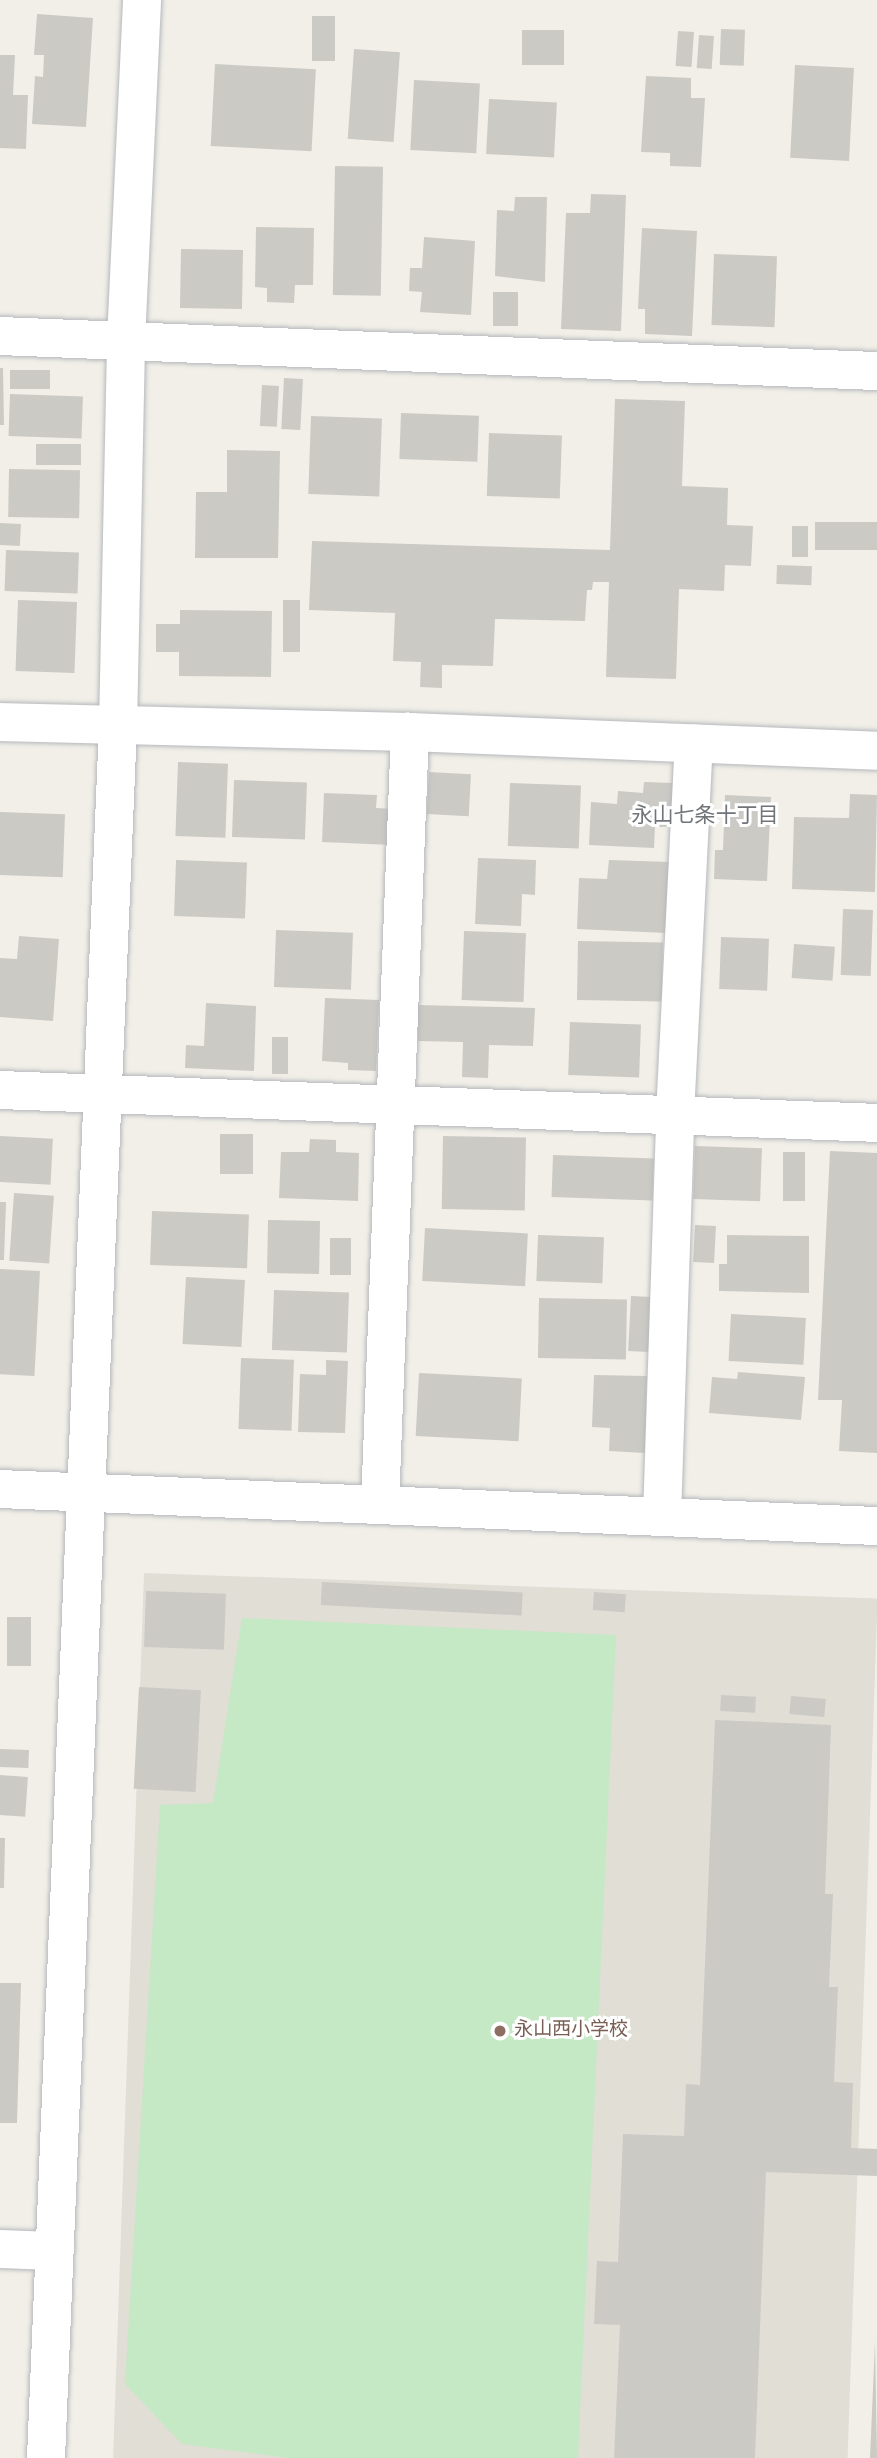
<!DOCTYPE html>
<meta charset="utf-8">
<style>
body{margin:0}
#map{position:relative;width:877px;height:2458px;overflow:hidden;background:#f1efe8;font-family:Overpass,"Noto Sans JP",sans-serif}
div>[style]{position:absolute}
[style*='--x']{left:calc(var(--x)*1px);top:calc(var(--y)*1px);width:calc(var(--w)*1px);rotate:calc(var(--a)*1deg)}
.education>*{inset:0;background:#e1ded6;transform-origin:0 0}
.green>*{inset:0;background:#c5e8c5}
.building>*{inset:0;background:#cccac5;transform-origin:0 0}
.roads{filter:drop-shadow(0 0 2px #b5b8bc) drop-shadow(0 0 2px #b5b8bc)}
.minor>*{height:38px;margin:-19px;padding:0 19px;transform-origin:19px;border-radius:19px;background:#fff}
.dots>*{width:19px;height:19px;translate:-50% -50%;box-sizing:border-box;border:4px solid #fff;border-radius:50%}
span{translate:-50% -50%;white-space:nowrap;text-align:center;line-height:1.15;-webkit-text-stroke:6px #fff;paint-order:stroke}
.education-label{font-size:19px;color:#785e54}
.left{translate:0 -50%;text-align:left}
.neighbourhood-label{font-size:21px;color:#70757a}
</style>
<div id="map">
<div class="education">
<div style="left:144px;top:1573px;width:734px;height:886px;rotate:2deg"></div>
</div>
<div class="green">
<div style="clip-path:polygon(242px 1618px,616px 1635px,578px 2458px,289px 2458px,182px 2444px,125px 2384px,160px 1805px,213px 1803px)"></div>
</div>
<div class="building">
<div style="clip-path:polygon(37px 14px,93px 18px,86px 127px,32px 124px,35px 76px,43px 77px,44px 55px,34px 55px)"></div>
<div style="left:312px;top:16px;width:23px;height:45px"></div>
<div style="left:721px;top:29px;width:24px;height:36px;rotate:2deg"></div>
<div style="left:522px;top:30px;width:42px;height:35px"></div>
<div style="left:678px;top:31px;width:16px;height:35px;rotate:4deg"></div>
<div style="left:699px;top:35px;width:15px;height:33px;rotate:4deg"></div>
<div style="left:354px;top:49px;width:46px;height:90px;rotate:4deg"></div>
<div style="clip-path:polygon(0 55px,15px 55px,13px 95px,28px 95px,26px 149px,0 148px)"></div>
<div style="left:215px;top:64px;width:101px;height:82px;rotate:3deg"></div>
<div style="left:795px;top:65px;width:59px;height:93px;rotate:3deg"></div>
<div style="clip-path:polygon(646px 76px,691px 78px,691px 98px,705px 98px,701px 167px,670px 166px,670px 153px,641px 152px)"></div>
<div style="left:414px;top:80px;width:66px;height:70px;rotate:3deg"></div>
<div style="left:489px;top:99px;width:68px;height:55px;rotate:3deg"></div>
<div style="left:335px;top:166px;width:48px;height:129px;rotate:1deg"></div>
<div style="clip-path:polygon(591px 194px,626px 195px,621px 331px,561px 329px,566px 213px,590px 213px)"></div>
<div style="clip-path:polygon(515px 197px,547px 197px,545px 282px,495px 276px,497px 210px,514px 211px)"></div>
<div style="clip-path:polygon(256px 227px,314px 228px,313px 285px,295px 285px,294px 303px,267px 302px,267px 288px,255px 287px)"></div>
<div style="clip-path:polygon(642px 228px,697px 231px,692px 336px,645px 334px,645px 309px,638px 309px)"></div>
<div style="clip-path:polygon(424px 237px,475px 241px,471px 315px,420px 312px,422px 292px,409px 291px,410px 268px,422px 268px)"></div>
<div style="left:181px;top:249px;width:62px;height:59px;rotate:1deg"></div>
<div style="left:714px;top:254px;width:63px;height:71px;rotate:2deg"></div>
<div style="left:493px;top:292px;width:25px;height:34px"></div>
<div style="clip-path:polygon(0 368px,3px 368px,4px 425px,0 425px)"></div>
<div style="left:10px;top:370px;width:40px;height:19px"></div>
<div style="left:284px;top:378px;width:19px;height:51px;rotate:3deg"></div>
<div style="left:262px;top:385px;width:17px;height:41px;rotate:3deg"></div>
<div style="left:10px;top:394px;width:73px;height:42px;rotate:2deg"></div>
<div style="clip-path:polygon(615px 399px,685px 401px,682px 486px,728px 488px,727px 525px,753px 526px,751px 566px,725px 565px,724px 591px,679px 589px,676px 679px,606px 677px,609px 582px,593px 582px,592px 590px,587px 590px,585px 621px,495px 619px,493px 666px,442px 665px,442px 688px,420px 687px,421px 662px,393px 661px,395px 613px,309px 610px,312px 541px,610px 550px)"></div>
<div style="left:401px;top:413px;width:78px;height:46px;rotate:2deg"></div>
<div style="left:311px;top:416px;width:71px;height:78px;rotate:2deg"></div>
<div style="left:489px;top:433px;width:73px;height:63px;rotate:2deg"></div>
<div style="left:36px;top:444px;width:45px;height:21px"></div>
<div style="clip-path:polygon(227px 450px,280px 451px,278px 558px,195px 558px,196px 492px,227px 492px)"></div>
<div style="left:9px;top:469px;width:71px;height:48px;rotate:1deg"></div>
<div style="left:815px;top:522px;width:62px;height:28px"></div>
<div style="left:0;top:523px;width:21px;height:22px;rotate:3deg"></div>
<div style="left:792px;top:526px;width:16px;height:31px"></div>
<div style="left:6px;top:550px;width:73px;height:41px;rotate:2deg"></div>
<div style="left:777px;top:565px;width:35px;height:19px;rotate:2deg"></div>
<div style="left:18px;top:600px;width:59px;height:71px;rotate:2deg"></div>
<div style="left:283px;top:600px;width:17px;height:52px"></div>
<div style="clip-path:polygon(180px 610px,272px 611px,271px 677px,179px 676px,179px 652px,156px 652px,156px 624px,180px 624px)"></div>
<div style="left:178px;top:762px;width:50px;height:74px;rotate:2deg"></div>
<div style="left:429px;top:772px;width:42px;height:42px;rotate:3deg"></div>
<div style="left:234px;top:780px;width:73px;height:57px;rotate:2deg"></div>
<div style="clip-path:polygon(644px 782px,673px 783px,671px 827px,655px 827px,654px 848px,589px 845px,591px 802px,617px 804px,618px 791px,643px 793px)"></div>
<div style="left:510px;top:783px;width:71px;height:63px;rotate:2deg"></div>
<div style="clip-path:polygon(324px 793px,377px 795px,376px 808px,393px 809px,392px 845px,322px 842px)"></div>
<div style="clip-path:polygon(850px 794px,877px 795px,875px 892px,792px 889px,794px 817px,849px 818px)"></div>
<div style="clip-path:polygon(725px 795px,771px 797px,767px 881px,714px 879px,715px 850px,723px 850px)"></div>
<div style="left:0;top:812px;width:65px;height:63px;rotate:2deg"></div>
<div style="clip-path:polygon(478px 858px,536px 860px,535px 895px,522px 894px,521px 926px,475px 924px)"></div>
<div style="left:176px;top:860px;width:71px;height:56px;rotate:2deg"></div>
<div style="clip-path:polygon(609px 860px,670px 862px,667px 933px,577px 929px,579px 878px,607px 879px)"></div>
<div style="left:843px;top:909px;width:30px;height:66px;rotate:2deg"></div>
<div style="left:276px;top:930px;width:77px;height:57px;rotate:2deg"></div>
<div style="left:464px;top:931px;width:62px;height:69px;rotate:2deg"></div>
<div style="clip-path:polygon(19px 936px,59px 939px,53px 1021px,0 1017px,0 958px,17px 959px)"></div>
<div style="left:721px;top:937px;width:48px;height:52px;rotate:2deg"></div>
<div style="left:578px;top:941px;width:85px;height:59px;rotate:1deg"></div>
<div style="left:794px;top:944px;width:41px;height:34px;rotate:4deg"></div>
<div style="clip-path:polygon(325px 998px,379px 1000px,376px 1071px,348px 1070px,348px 1063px,322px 1061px)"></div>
<div style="clip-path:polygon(206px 1003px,256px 1006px,254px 1071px,185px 1068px,186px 1045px,204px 1046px)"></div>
<div style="clip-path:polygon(418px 1005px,535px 1008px,533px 1046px,489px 1045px,488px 1078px,462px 1077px,463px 1042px,418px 1041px)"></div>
<div style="left:570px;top:1022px;width:71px;height:53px;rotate:2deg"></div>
<div style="left:272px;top:1037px;width:16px;height:37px"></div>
<div style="left:220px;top:1134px;width:33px;height:40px"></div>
<div style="left:0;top:1136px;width:53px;height:46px;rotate:3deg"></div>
<div style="left:443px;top:1136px;width:83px;height:73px;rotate:1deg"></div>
<div style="clip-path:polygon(310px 1139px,336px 1140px,336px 1152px,359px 1153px,358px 1201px,279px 1198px,281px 1152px,309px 1152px)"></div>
<div style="left:695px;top:1146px;width:67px;height:53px;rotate:2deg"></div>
<div style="clip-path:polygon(830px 1151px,877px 1153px,877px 1453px,839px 1451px,842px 1400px,818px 1400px)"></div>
<div style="left:783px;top:1152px;width:22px;height:49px"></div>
<div style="left:553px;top:1155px;width:101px;height:42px;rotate:2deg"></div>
<div style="left:14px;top:1193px;width:40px;height:68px;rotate:4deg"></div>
<div style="clip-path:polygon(0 1202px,6px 1202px,4px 1260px,0 1260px)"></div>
<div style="left:152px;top:1211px;width:97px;height:54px;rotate:2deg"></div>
<div style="left:268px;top:1220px;width:52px;height:53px;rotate:1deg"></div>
<div style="left:695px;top:1225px;width:21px;height:37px;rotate:3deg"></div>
<div style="left:425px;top:1228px;width:103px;height:53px;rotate:3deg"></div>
<div style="left:538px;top:1235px;width:66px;height:46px;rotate:2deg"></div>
<div style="clip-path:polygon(727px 1235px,809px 1236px,809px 1293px,719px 1291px,719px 1264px,727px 1264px)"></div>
<div style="left:330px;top:1238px;width:21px;height:37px"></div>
<div style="left:0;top:1269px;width:40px;height:105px;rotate:3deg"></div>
<div style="left:186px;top:1277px;width:59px;height:67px;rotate:3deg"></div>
<div style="left:274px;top:1290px;width:75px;height:60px;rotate:2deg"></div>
<div style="left:631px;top:1296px;width:21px;height:55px;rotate:3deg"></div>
<div style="left:539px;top:1298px;width:88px;height:60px;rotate:1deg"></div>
<div style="left:731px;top:1314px;width:75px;height:47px;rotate:3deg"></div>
<div style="left:241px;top:1358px;width:53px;height:71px;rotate:2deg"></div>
<div style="clip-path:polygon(326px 1360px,348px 1361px,345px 1433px,298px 1432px,300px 1374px,326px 1375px)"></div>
<div style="clip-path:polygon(738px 1372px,805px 1377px,801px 1420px,709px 1413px,712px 1377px,737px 1379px)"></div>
<div style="left:419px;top:1373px;width:103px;height:63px;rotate:3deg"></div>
<div style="clip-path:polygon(594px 1375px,647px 1376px,645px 1453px,609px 1451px,610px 1428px,592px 1427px)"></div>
<div style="left:322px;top:1582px;width:201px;height:23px;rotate:3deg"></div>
<div style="left:146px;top:1591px;width:80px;height:56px;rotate:2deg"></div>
<div style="left:594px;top:1592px;width:32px;height:18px;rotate:4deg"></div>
<div style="left:31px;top:1617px;width:49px;height:24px;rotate:90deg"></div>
<div style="left:139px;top:1687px;width:62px;height:102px;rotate:3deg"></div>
<div style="left:721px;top:1695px;width:35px;height:16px;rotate:3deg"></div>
<div style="left:791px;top:1696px;width:35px;height:18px;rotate:5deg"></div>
<div style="clip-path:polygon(715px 1720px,831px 1725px,825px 1894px,833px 1894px,829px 1987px,838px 1987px,834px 2082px,853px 2083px,851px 2148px,877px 2149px,877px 2176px,766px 2172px,755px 2458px,614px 2458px,620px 2325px,594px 2324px,597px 2261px,618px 2262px,623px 2134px,684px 2136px,686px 2084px,700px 2085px)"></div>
<div style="left:0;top:1749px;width:29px;height:18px;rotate:2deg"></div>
<div style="left:0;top:1775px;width:28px;height:40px;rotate:4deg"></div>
<div style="clip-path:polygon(0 1838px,5px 1838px,4px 1888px,0 1888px)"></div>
<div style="clip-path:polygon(0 1983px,21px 1983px,17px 2123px,0 2123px)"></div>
<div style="clip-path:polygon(875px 2342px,877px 2458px,870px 2458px)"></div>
</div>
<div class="roads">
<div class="minor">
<div style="--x:0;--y:336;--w:878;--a:2.29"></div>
<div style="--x:0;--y:722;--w:410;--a:1.4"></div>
<div style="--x:410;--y:732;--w:467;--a:2.3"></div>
<div style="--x:0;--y:1090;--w:878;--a:2.15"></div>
<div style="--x:0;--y:1489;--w:878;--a:2.42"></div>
<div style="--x:380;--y:1505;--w:774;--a:-87.78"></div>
<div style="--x:662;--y:1517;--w:402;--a:-88.1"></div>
<div style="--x:675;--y:1115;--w:372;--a:-87.1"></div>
<div style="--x:0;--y:2249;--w:53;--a:2.2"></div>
<div style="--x:46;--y:2458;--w:1732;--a:-87.62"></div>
<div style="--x:118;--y:727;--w:386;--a:-88.8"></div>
<div style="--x:126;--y:341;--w:341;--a:-87.3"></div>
</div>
</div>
<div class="dots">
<div style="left:500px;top:2031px;background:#8d6e63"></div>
</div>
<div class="education-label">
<span class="left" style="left:514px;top:2031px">永山西小学校</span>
</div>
<div class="neighbourhood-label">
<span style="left:705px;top:817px">永山七条十丁目</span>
</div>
</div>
